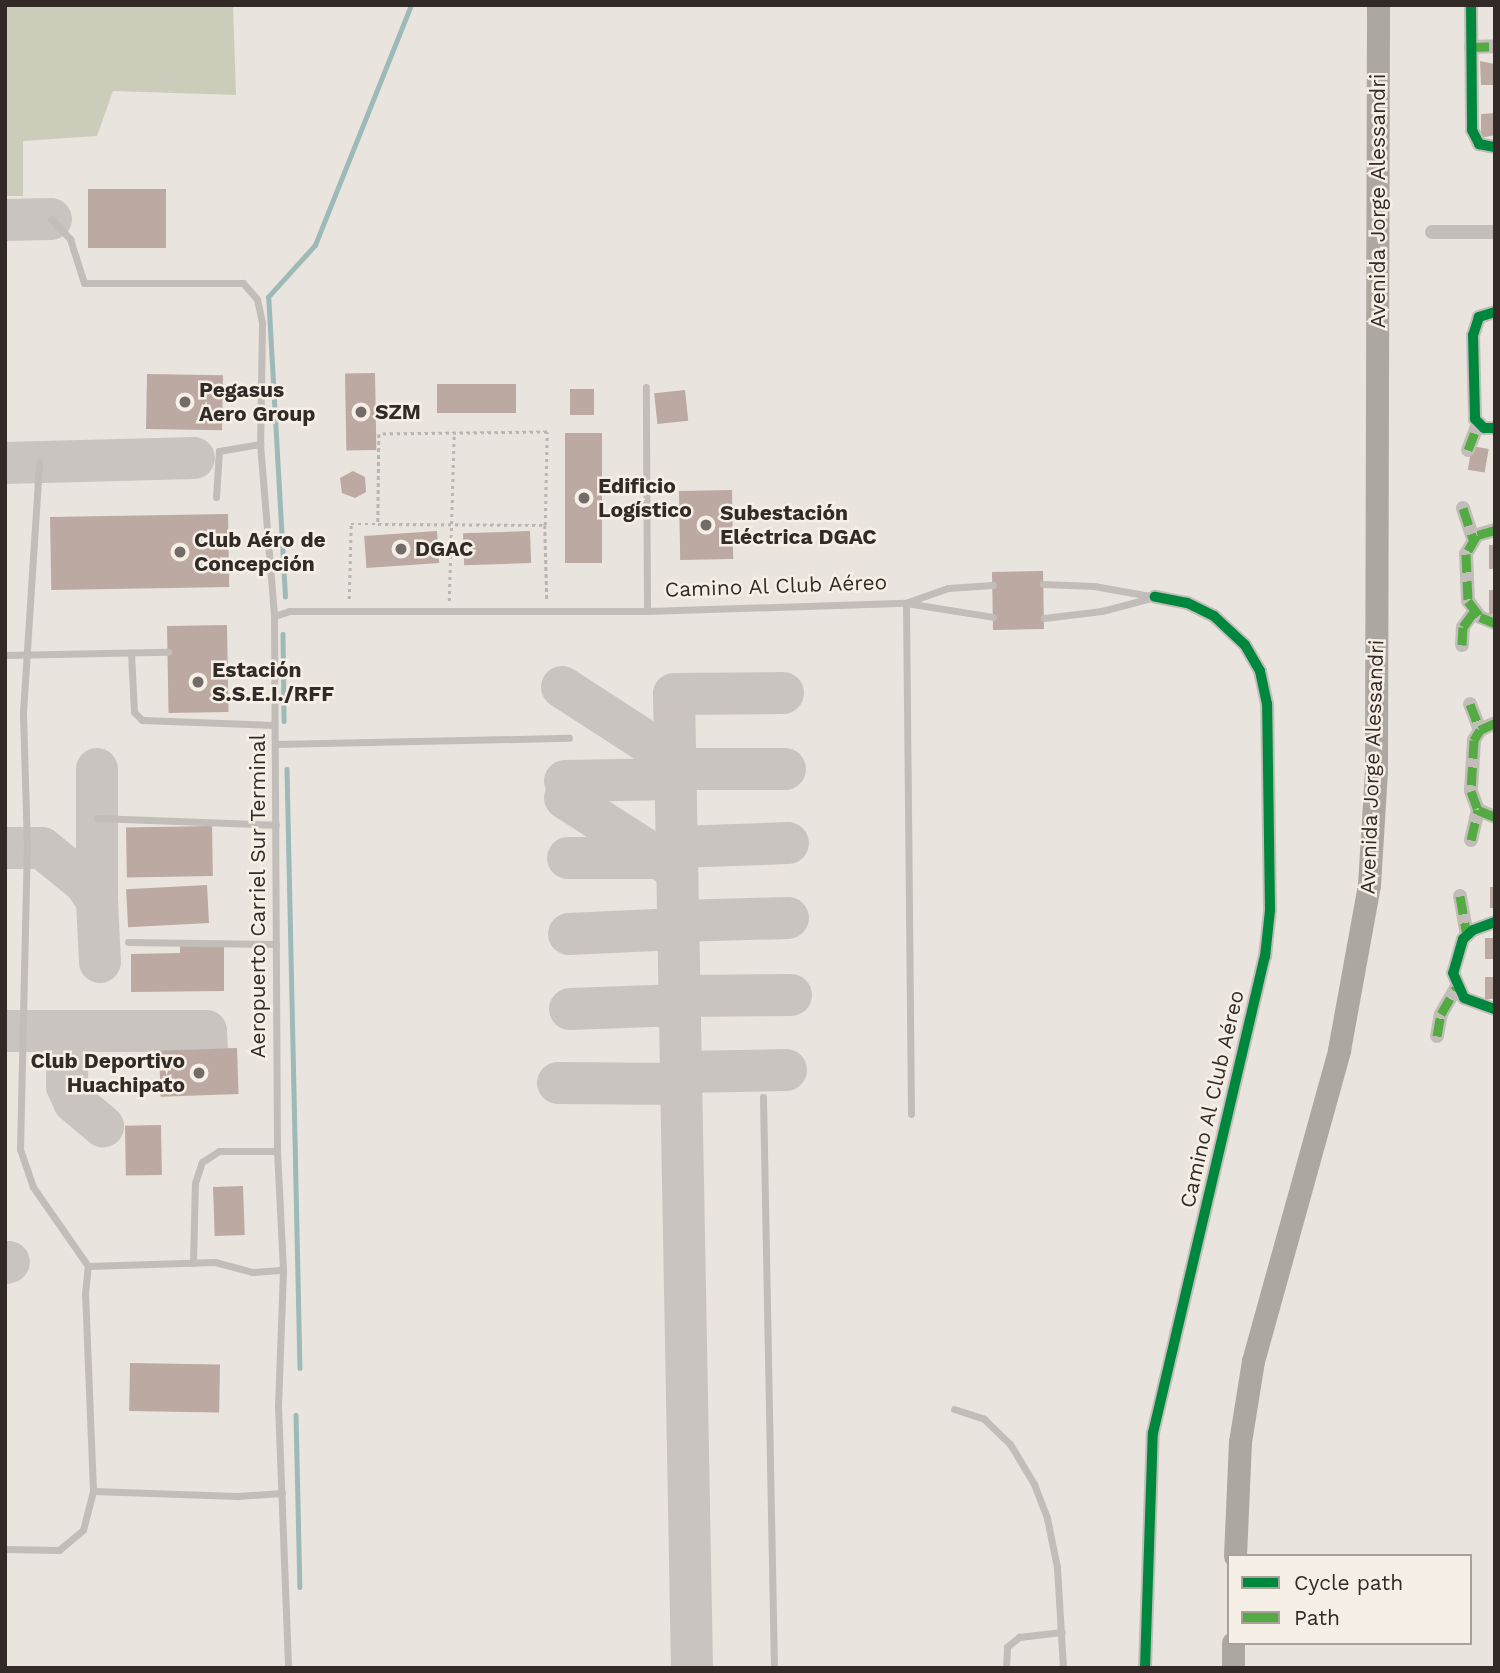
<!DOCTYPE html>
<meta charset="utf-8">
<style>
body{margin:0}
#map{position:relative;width:1500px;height:1673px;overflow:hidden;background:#eae4de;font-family:"Work Sans",sans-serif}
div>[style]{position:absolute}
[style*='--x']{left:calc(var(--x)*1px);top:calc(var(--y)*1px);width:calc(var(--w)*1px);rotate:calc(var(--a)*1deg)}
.green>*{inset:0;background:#cbcdba}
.stream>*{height:4.5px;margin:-2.25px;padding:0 2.25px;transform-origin:2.25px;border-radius:2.25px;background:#9db9b8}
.taxiway>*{height:42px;margin:-21px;padding:0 21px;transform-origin:21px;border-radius:21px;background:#cac4c0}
.building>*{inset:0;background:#bca9a2;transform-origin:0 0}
.path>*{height:2.5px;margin-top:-1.25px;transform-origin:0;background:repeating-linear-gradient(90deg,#bbb5b1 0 3.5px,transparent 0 7px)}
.service>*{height:7px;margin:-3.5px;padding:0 3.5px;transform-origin:3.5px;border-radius:3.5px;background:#c2bdb8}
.minor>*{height:14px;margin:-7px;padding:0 7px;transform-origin:7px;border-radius:7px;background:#c2bdb8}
.trunk>*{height:23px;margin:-11.5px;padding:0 11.5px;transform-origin:11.5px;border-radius:11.5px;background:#ada7a2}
.quiet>*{height:9px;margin-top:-4.5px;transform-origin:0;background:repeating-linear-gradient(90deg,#54ab44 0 18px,transparent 0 27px)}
.cycleway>*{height:10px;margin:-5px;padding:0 5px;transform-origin:5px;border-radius:5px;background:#00873e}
.dots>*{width:19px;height:19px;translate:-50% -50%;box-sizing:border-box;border:4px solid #f6efe6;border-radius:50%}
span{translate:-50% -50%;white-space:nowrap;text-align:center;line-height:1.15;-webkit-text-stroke:5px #f6efe6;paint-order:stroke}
.street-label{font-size:21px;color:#322a27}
.poi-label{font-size:21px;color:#322a27;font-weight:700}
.left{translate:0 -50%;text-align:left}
.right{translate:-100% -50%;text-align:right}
.frame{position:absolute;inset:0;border:7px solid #322a27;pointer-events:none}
.legend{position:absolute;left:1227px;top:1554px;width:245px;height:91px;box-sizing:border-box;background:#f6efe6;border:2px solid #a8a09a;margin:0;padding:9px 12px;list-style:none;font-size:21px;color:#322a27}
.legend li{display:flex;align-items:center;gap:14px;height:35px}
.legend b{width:35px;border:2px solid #a8a09a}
</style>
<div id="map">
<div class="green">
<div style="clip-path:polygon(5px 5px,233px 5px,236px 95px,113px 91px,97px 136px,23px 141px,23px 196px,5px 196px)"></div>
</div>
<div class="stream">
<div style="--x:285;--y:597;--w:300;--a:-93.2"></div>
<div style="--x:268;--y:297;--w:70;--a:-47.9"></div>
<div style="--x:315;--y:245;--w:258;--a:-68.2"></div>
<div style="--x:283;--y:634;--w:87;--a:89.3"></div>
<div style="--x:287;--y:769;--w:599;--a:88.76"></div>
<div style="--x:296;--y:1415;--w:172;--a:88.7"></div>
</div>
<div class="taxiway">
<div style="--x:5;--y:220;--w:46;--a:-1.2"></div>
<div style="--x:5;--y:463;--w:189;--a:-1.5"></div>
<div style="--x:562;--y:687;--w:135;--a:32.9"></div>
<div style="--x:97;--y:769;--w:132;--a:90"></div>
<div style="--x:675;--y:769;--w:110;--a:0"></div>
<div style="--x:565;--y:781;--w:110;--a:-1"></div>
<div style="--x:565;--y:798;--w:132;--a:32.6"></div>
<div style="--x:676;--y:847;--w:112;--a:-2"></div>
<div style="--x:5;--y:848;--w:37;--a:0"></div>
<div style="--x:42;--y:848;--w:55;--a:39.1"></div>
<div style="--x:85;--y:883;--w:22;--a:56"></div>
<div style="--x:97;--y:901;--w:61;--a:87.2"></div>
<div style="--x:568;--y:858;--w:94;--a:0"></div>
<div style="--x:678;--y:921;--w:110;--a:-1.6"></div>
<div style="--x:569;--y:934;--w:108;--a:-2.7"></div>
<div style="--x:679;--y:996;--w:112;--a:-0.5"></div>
<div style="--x:570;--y:1009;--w:110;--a:-2.1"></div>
<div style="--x:5;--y:1031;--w:201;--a:0"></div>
<div style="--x:206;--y:1031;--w:18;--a:87"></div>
<div style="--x:68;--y:1032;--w:54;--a:91.1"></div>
<div style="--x:67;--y:1086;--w:17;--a:66"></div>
<div style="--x:74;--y:1102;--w:38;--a:40"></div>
<div style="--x:681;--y:1072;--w:105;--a:-1.1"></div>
<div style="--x:558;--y:1083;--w:123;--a:0.5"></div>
<div style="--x:5;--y:1263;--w:4;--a:-14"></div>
<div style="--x:692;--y:1668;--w:974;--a:-91.06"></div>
<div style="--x:674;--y:694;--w:109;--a:-0.5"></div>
</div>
<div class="building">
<div style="clip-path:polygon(1480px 61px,1495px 64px,1495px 85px,1481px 85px)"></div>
<div style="clip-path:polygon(1495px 113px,1495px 135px,1481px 138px,1481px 114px)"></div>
<div style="left:88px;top:189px;width:78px;height:59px"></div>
<div style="left:375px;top:373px;width:77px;height:30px;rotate:89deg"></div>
<div style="left:147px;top:374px;width:76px;height:55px;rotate:1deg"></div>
<div style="left:437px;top:384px;width:79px;height:29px"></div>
<div style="left:570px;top:389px;width:24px;height:26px"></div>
<div style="left:685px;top:390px;width:31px;height:31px;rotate:84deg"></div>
<div style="left:602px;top:433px;width:130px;height:37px;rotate:90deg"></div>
<div style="left:1472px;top:446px;width:17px;height:24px;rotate:10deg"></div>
<div style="clip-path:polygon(353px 471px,365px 477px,366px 492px,355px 498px,342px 493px,340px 478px)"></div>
<div style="left:732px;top:490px;width:69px;height:53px;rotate:89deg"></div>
<div style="left:228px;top:514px;width:73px;height:178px;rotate:89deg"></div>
<div style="left:437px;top:531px;width:32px;height:73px;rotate:86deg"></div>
<div style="left:530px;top:531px;width:32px;height:67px;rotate:88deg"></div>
<div style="left:1489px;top:545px;width:6px;height:24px"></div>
<div style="left:1043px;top:571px;width:58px;height:51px;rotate:89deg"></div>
<div style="left:1489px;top:590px;width:6px;height:24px"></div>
<div style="left:227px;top:625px;width:87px;height:60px;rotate:89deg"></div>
<div style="left:212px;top:826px;width:50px;height:86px;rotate:89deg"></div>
<div style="left:207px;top:885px;width:38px;height:81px;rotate:87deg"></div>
<div style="left:1490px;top:887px;width:5px;height:21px"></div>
<div style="left:1485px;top:938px;width:10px;height:21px"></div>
<div style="clip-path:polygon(180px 943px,224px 943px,224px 991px,131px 992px,131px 954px,180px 953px)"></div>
<div style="left:1485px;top:977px;width:10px;height:22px"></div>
<div style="left:237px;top:1048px;width:46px;height:78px;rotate:88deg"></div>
<div style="left:161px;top:1125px;width:50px;height:36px;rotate:89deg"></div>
<div style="left:243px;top:1186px;width:49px;height:30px;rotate:88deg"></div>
<div style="left:130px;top:1363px;width:90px;height:48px;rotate:1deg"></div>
</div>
<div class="path">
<div style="--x:545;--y:525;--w:76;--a:88.5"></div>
<div style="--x:349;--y:599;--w:75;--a:-88.5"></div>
<div style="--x:351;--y:524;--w:27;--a:0"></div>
<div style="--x:378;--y:524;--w:167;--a:0.3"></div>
<div style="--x:545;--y:525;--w:93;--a:-88.8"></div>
<div style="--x:547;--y:432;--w:168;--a:179.3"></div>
<div style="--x:379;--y:434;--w:90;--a:90.6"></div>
<div style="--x:449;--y:601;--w:168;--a:-88.3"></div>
</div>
<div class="service">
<div style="--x:51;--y:219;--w:28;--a:46"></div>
<div style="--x:70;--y:239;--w:46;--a:72.3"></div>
<div style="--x:84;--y:283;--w:159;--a:0"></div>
<div style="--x:243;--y:283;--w:21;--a:49"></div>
<div style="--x:257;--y:299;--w:25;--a:78"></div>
<div style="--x:262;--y:323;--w:121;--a:90.9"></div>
<div style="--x:260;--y:444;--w:173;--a:85.3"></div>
<div style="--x:274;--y:616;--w:535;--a:89.68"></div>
<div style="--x:277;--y:1151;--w:119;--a:87.1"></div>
<div style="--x:283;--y:1270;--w:135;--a:92.1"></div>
<div style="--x:278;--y:1405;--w:263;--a:87.8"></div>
<div style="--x:216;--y:497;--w:46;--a:-86.3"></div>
<div style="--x:219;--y:451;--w:42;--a:-9.7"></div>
<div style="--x:1043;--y:584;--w:51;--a:2.2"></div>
<div style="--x:1094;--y:586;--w:57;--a:10.1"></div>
<div style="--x:908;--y:602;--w:42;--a:-19.3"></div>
<div style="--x:948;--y:588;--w:45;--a:-3.8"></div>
<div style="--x:906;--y:603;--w:511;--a:89.44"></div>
<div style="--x:647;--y:611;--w:259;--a:-1.8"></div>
<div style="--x:906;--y:603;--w:88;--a:9.1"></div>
<div style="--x:274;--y:616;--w:16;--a:-18"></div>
<div style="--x:289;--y:611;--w:358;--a:0"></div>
<div style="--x:647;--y:611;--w:224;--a:-90.3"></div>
<div style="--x:1044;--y:618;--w:58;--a:-6.9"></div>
<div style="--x:1102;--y:611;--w:55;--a:-14.8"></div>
<div style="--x:131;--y:653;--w:59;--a:87.1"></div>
<div style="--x:134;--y:712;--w:11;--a:45"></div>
<div style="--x:142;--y:720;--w:132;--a:2.2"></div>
<div style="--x:5;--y:655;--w:163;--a:-1.1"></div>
<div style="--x:275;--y:744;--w:294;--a:-1.2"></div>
<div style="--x:97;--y:818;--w:179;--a:2.2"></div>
<div style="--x:128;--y:942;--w:148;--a:0.8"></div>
<div style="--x:763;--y:1097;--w:571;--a:88.9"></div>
<div style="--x:193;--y:1263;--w:80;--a:-88.6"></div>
<div style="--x:195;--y:1183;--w:22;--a:-72"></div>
<div style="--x:202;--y:1162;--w:20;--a:-33"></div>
<div style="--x:219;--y:1151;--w:58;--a:0"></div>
<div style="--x:88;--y:1266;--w:127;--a:-1.8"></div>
<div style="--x:215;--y:1262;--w:38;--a:15"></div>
<div style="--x:252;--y:1272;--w:31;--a:-4"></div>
<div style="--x:954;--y:1409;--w:32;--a:18"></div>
<div style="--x:984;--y:1419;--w:36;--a:44"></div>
<div style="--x:1010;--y:1444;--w:47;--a:59"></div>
<div style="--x:1034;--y:1484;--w:36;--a:69"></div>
<div style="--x:1047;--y:1518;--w:50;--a:78.5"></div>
<div style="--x:1057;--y:1567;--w:101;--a:86.6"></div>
<div style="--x:93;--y:1491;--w:144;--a:2"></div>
<div style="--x:237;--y:1496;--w:45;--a:-3.8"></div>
<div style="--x:5;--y:1549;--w:54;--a:1.1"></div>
<div style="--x:59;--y:1550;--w:31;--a:-40"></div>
<div style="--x:83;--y:1530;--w:40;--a:-75.6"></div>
<div style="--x:93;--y:1491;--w:198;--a:-92.3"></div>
<div style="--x:85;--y:1293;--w:27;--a:-84"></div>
<div style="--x:88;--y:1266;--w:96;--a:-124.8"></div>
<div style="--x:33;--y:1187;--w:40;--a:-108.9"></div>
<div style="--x:20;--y:1149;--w:301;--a:-88.7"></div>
<div style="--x:27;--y:848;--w:136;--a:-91.7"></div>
<div style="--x:23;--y:712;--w:250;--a:-86.3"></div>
<div style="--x:1006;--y:1668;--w:21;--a:-87"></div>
<div style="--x:1007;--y:1647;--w:16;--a:-40"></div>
<div style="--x:1019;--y:1637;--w:43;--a:-6.6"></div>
</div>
<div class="minor">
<div style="--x:1471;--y:5;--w:125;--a:89.5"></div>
<div style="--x:1472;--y:130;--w:16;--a:63"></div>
<div style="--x:1479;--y:144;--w:16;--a:11"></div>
<div style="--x:1471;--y:47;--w:24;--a:-2"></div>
<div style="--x:1432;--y:232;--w:63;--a:0"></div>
<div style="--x:1495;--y:312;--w:17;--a:163"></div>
<div style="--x:1479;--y:317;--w:19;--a:108"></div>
<div style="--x:1473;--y:335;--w:84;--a:88.6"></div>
<div style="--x:1475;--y:419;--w:13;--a:45"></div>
<div style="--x:1484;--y:428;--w:11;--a:0"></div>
<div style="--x:1468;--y:450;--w:28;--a:-69"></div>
<div style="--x:1463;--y:508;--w:33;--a:72"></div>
<div style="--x:1495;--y:530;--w:19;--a:164"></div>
<div style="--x:1477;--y:535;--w:22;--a:120"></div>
<div style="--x:1466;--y:554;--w:47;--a:87.6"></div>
<div style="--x:1468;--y:601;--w:20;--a:53"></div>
<div style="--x:1480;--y:617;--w:16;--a:22"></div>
<div style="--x:1462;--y:645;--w:18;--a:-87"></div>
<div style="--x:1463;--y:627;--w:19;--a:-54"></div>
<div style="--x:1470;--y:704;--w:28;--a:69"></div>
<div style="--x:1495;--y:723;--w:17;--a:155"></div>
<div style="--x:1480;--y:730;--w:12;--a:121"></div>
<div style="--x:1474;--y:740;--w:51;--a:93.4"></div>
<div style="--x:1471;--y:791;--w:20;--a:70"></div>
<div style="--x:1478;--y:810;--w:18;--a:22"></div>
<div style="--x:1471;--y:840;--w:31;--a:-77"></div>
<div style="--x:1460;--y:896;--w:39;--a:80"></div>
<div style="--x:1495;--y:922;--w:23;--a:160"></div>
<div style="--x:1473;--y:930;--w:13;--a:138"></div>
<div style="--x:1463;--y:939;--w:35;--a:106"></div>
<div style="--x:1453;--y:973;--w:27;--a:66"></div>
<div style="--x:1464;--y:998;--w:33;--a:20"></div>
<div style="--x:1437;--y:1036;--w:22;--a:-80"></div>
<div style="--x:1441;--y:1014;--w:30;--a:-60"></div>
<div style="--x:1145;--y:1668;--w:235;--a:-88.1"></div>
<div style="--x:1153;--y:1433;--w:489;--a:-76.8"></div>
<div style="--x:1265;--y:957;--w:47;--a:-83.9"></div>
<div style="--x:1270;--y:910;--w:206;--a:-90.8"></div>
<div style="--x:1267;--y:704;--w:34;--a:-102"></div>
<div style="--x:1260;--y:671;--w:30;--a:-120"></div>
<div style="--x:1245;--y:645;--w:42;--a:-136.9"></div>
<div style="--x:1214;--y:616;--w:30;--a:-154"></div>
<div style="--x:1187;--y:603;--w:33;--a:-169"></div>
</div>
<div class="trunk">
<div style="--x:1235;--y:1556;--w:114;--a:-87.5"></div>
<div style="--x:1240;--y:1442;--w:82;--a:-80.9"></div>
<div style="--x:1253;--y:1361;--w:323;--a:-74.5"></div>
<div style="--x:1339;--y:1050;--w:168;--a:-79.7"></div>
<div style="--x:1369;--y:885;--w:114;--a:-86.5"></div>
<div style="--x:1376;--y:771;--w:766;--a:-89.85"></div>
<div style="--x:1233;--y:1668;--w:25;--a:-90"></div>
</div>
<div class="quiet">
<div style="--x:1471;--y:47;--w:24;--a:-2"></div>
<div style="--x:1468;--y:450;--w:28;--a:-69"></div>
<div style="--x:1463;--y:508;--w:33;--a:72"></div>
<div style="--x:1495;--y:530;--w:19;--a:164"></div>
<div style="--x:1477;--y:535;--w:22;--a:120"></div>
<div style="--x:1466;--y:554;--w:47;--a:87.6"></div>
<div style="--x:1468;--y:601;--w:20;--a:53"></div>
<div style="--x:1480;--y:617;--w:16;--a:22"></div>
<div style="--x:1462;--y:645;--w:18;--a:-87"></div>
<div style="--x:1463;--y:627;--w:19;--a:-54"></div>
<div style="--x:1470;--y:704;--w:28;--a:69"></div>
<div style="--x:1495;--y:723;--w:17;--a:155"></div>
<div style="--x:1480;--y:730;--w:12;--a:121"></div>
<div style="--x:1474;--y:740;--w:51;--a:93.4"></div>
<div style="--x:1471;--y:791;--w:20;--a:70"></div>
<div style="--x:1478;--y:810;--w:18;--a:22"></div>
<div style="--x:1471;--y:840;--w:31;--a:-77"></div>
<div style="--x:1460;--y:896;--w:39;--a:80"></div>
<div style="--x:1437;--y:1036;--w:22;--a:-80"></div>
<div style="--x:1441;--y:1014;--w:30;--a:-60"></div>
</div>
<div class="cycleway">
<div style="--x:1471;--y:5;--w:125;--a:89.5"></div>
<div style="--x:1472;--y:130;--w:16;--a:63"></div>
<div style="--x:1479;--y:144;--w:16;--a:11"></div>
<div style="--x:1495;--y:312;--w:17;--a:163"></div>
<div style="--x:1479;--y:317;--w:19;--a:108"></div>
<div style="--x:1473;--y:335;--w:84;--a:88.6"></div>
<div style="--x:1475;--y:419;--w:13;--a:45"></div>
<div style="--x:1484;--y:428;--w:11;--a:0"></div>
<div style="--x:1495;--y:922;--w:23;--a:160"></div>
<div style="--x:1473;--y:930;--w:13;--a:138"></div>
<div style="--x:1463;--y:939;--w:35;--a:106"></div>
<div style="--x:1453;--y:973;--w:27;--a:66"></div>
<div style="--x:1464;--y:998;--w:33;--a:20"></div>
<div style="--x:1145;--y:1668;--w:235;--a:-88.1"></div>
<div style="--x:1153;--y:1433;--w:489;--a:-76.8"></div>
<div style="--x:1265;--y:957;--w:47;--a:-83.9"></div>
<div style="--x:1270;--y:910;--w:206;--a:-90.8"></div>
<div style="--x:1267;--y:704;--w:34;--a:-102"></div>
<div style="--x:1260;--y:671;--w:30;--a:-120"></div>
<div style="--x:1245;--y:645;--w:42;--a:-136.9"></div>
<div style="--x:1214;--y:616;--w:30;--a:-154"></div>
<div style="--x:1187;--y:603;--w:33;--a:-169"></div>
</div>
<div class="dots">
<div style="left:185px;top:402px;background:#726b67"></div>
<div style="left:361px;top:412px;background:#726b67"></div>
<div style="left:584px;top:498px;background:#726b67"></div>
<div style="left:706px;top:525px;background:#726b67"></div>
<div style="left:401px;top:549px;background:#726b67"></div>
<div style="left:180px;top:552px;background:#726b67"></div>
<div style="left:198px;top:682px;background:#726b67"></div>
<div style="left:199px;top:1073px;background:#726b67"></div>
</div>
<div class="street-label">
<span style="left:1378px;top:201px;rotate:-90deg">Avenida Jorge Alessandri</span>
<span style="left:776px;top:586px;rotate:-2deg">Camino Al Club Aéreo</span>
<span style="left:1372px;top:767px;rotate:-88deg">Avenida Jorge Alessandri</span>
<span style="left:258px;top:896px;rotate:-90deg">Aeropuerto Carriel Sur Terminal</span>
<span style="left:1212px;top:1099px;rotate:-77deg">Camino Al Club Aéreo</span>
</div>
<div class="poi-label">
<span class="left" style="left:199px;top:402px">Pegasus<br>Aero Group</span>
<span class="left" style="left:375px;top:412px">SZM</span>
<span class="left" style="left:598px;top:498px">Edificio<br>Logístico</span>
<span class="left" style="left:720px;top:525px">Subestación<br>Eléctrica DGAC</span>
<span class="left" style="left:194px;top:552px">Club Aéro de<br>Concepción</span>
<span class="left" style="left:415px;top:549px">DGAC</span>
<span class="left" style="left:212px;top:682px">Estación<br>S.S.E.I./RFF</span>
<span class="right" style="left:185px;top:1073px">Club Deportivo<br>Huachipato</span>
</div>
<div class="frame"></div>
<ul class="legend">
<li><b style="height:9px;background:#00873e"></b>Cycle path</li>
<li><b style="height:9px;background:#54ab44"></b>Path</li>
</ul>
</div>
